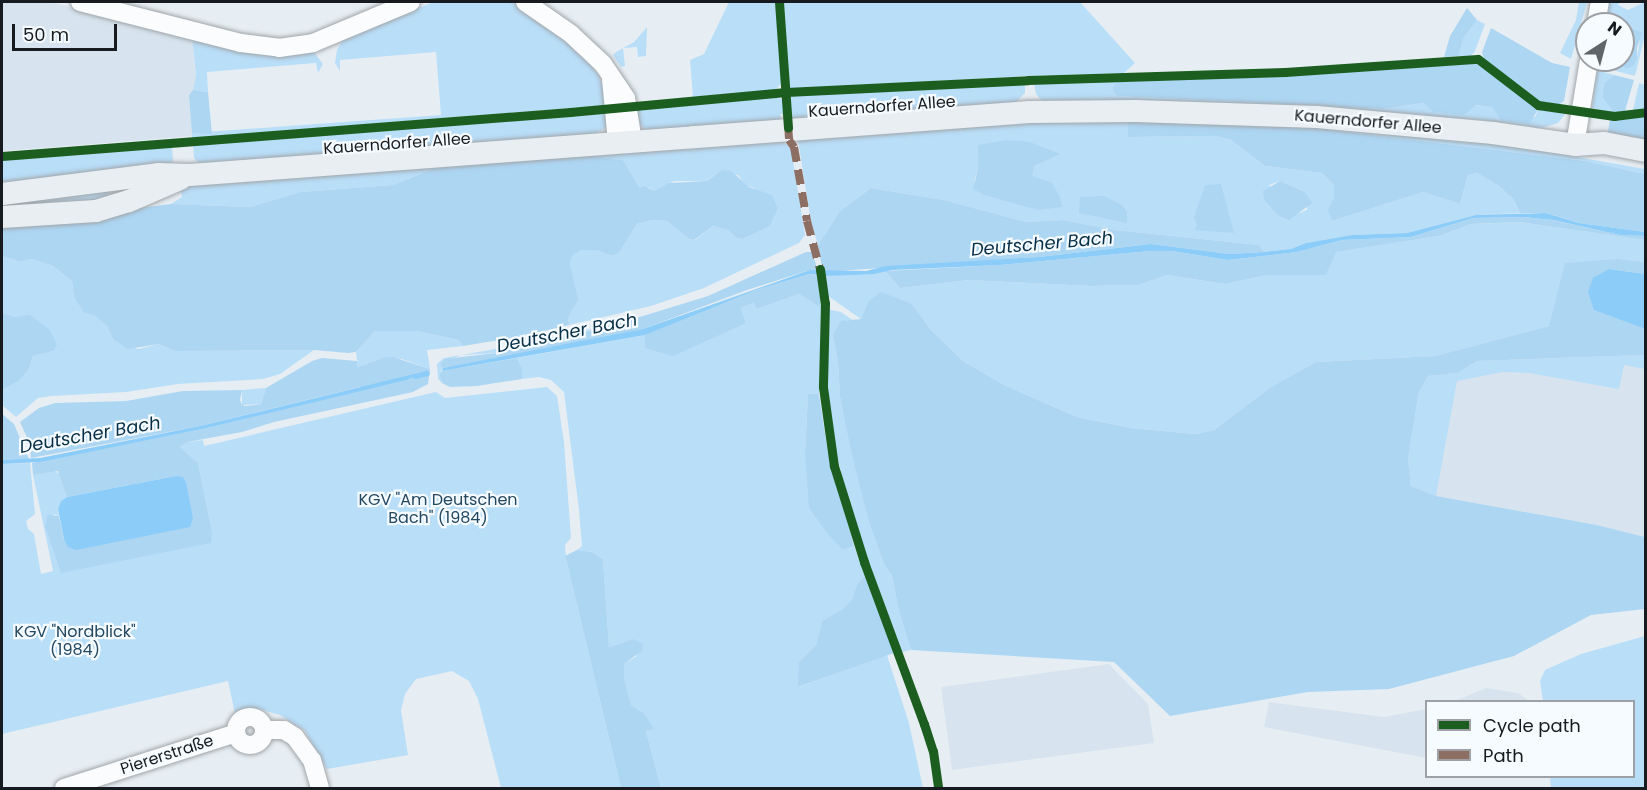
<!DOCTYPE html>
<meta charset="utf-8">
<style>
body{margin:0}
#map{position:relative;width:1647px;height:790px;overflow:hidden;background:#e7eef3;font-family:Poppins,sans-serif}
div>[style]{position:absolute}
[style*='--x']{left:calc(var(--x)*1px);top:calc(var(--y)*1px);width:calc(var(--w)*1px);rotate:calc(var(--a)*1deg)}
.built>*{inset:0;background:#d7e4ef}
.green>*{inset:0;background:#b9def8}
.forest>*{inset:0;background:#add6f3}
.water>*{inset:0;background:#8bccf8}
.stream>*{height:4.5px;margin:-2.25px;padding:0 2.25px;transform-origin:2.25px;border-radius:2.25px;background:#8bccf8}
.roads{filter:drop-shadow(0 0 2px #a0a5a9) drop-shadow(0 0 2px #a0a5a9)}
.minor>*{height:18px;margin:-9px;padding:0 9px;transform-origin:9px;border-radius:9px;background:#fbfcfd}
.minor>.ring{margin:-9px;padding:0;box-sizing:content-box;background:none;border:18px solid #fbfcfd;border-radius:50%}
.major>*{height:22px;margin:-11px;padding:0 11px;transform-origin:11px;border-radius:11px;background:#e8eef2}
.quiet>*{height:8px;margin-top:-4px;transform-origin:0;background:repeating-linear-gradient(90deg,#8d6e63 0 15px,transparent 0 23px)}
.cycleway>*{height:9px;margin:-4.5px;padding:0 4.5px;transform-origin:4.5px;border-radius:4.5px;background:#1b5e20}
span{translate:-50% -50%;white-space:nowrap;text-align:center;line-height:1.15;-webkit-text-stroke:4.5px #f6fbff;paint-order:stroke}
.street-label{font-size:16px;color:#171b1f}
.park-label{font-size:16px;color:#234862}
.water-label{font-size:18px;color:#072f47;font-style:italic}
.frame{position:absolute;inset:0;border:3px solid #171b1f;pointer-events:none}
.legend{position:absolute;left:1425px;top:700px;width:210px;height:78px;box-sizing:border-box;background:#f6fbff;border:2px solid #9da1a5;margin:0;padding:8px 10px;list-style:none;font-size:18px;color:#171b1f}
.legend li{display:flex;align-items:center;gap:12px;height:30px}
.legend b{width:30px;border:2px solid #9da1a5}
.north{position:absolute;left:1575px;top:12px;width:60px;height:60px;box-sizing:border-box;background:#f6fbff;border:2px solid #9da1a5;border-radius:50%;rotate:36deg;font-size:16px;font-weight:700;line-height:24px;text-align:center;color:#171b1f}
.north::after{content:'';display:block;margin:auto;width:21px;height:27px;background:#606569;clip-path:polygon(50% 0,100% 100%,50% 72%,0 100%)}
.scale{position:absolute;left:12px;top:24px;width:105px;height:27px;box-sizing:border-box;border:3px solid #171b1f;border-top:0;padding-left:8px;font-size:18px;line-height:21px;white-space:nowrap;color:#171b1f;-webkit-text-stroke:4px #f6fbff;paint-order:stroke}
</style>
<div id="map">
<div class="built">
<div style="clip-path:polygon(2px 2px,50px 2px,192px 37px,197px 90px,194px 136px,2px 151px)"></div>
<div style="clip-path:polygon(1645px 355px,1645px 537px,1597px 525px,1436px 496px,1411px 486px,1428px 376px)"></div>
<div style="clip-path:polygon(1109px 664px,1148px 704px,1154px 743px,952px 770px,941px 687px)"></div>
<div style="clip-path:polygon(1486px 688px,1518px 693px,1529px 701px,1455px 701px)"></div>
<div style="clip-path:polygon(1269px 702px,1384px 717px,1426px 709px,1426px 758px,1264px 727px)"></div>
</div>
<div class="green">
<div style="clip-path:polygon(434px 2px,514px 2px,549px 24px,590px 64px,599px 76px,609px 105px,192px 138px,192px 133px,441px 115px,436px 52px,340px 60px,340px 71px,335px 63px,337px 50px,345px 36px)"></div>
<div style="clip-path:polygon(729px 2px,1080px 2px,1135px 63px,1124px 73px,1025px 76px,789px 89px,786px 52px,780px 52px,782px 83px,775px 90px,693px 98px,690px 60px,704px 54px)"></div>
<div style="clip-path:polygon(1579px 2px,1587px 2px,1571px 59px,1560px 53px,1576px 20px)"></div>
<div style="clip-path:polygon(1609px 2px,1620px 2px,1618px 5px,1628px 10px,1645px 2px,1645px 35px,1635px 76px,1598px 66px,1599px 60px,1615px 61px,1637px 58px,1640px 40px,1637px 30px,1629px 26px,1623px 28px,1623px 24px,1605px 24px)"></div>
<div style="clip-path:polygon(1477px 20px,1485px 24px,1475px 51px,1471px 56px,1459px 56px,1463px 39px)"></div>
<div style="clip-path:polygon(647px 27px,646px 56px,638px 57px,637px 47px,623px 48px,625px 66px,621px 67px,613px 55px,616px 52px,634px 42px)"></div>
<div style="clip-path:polygon(192px 37px,314px 52px,323px 64px,318px 73px,316px 63px,207px 72px,208px 92px,193px 90px,196px 75px)"></div>
<div style="clip-path:polygon(1597px 70px,1614px 75px,1604px 83px,1602px 97px,1614px 113px,1592px 108px)"></div>
<div style="clip-path:polygon(1122px 79px,1113px 86px,1117px 96px,1383px 109px,1423px 103px,1433px 112px,1464px 114px,1476px 105px,1492px 107px,1496px 112px,1535px 117px,1539px 108px,1566px 113px,1558px 123px,1541px 128px,1471px 119px,1387px 115px,1046px 105px,1036px 94px,1034px 82px)"></div>
<div style="clip-path:polygon(1025px 82px,1025px 93px,1012px 106px,791px 121px,789px 96px)"></div>
<div style="clip-path:polygon(1639px 83px,1645px 85px,1645px 109px,1635px 112px,1633px 110px)"></div>
<div style="clip-path:polygon(775px 96px,783px 100px,784px 114px,780px 114px,781px 122px,646px 130px,637px 122px,633px 111px)"></div>
<div style="clip-path:polygon(610px 111px,609px 126px,590px 137px,201px 166px,194px 158px,193px 144px)"></div>
<div style="clip-path:polygon(evenodd,1128px 120px,1128px 137px,1215px 136px,1231px 140px,1265px 166px,1322px 173px,1334px 185px,1334px 198px,1329px 210px,1332px 221px,1423px 192px,1460px 204px,1468px 175px,1477px 173px,1499px 186px,1514px 200px,1520px 213px,1476px 215px,1407px 233px,1352px 235px,1306px 243px,1291px 249px,1264px 252px,1259px 245px,1115px 230px,1063px 220px,1026px 222px,944px 200px,871px 188px,840px 211px,818px 245px,811px 222px,798px 140px,962px 123px,1128px 120px,1059px 153px,1034px 166px,1031px 176px,974px 182px,978px 168px,1059px 153px,1128px 120px,1280px 181px,1305px 192px,1307px 210px,1296px 214px,1269px 185px,1280px 181px)"></div>
<div style="clip-path:polygon(1322px 126px,1401px 132px,1531px 149px,1645px 169px,1645px 174px,1586px 161px,1331px 130px)"></div>
<div style="clip-path:polygon(782px 141px,791px 148px,805px 235px,799px 243px,704px 288px,651px 306px,569px 325px,568px 318px,575px 306px,570px 264px,573px 255px,582px 250px,596px 250px,612px 256px,619px 253px,637px 224px,652px 220px,667px 221px,689px 239px,695px 240px,713px 226px,728px 230px,736px 238px,743px 239px,770px 226px,778px 209px,754px 188px,745px 185px,738px 175px,717px 174px,705px 181px,674px 181px,654px 191px,649px 188px,640px 188px,623px 160px,594px 156px,586px 152px)"></div>
<div style="clip-path:polygon(172px 146px,173px 161px,164px 170px,2px 182px,2px 159px)"></div>
<div style="clip-path:polygon(445px 164px,393px 185px,300px 192px,250px 207px,171px 204px,182px 197px,180px 185px)"></div>
<div style="clip-path:polygon(106px 190px,109px 192px,106px 199px,2px 208px,2px 203px)"></div>
<div style="clip-path:polygon(1519px 222px,1646px 240px,1645px 262px,1619px 259px,1549px 326px,1435px 356px,1316px 362px,1271px 387px,1214px 430px,1196px 434px,1131px 428px,1077px 417px,1006px 386px,963px 361px,931px 330px,912px 304px,861px 319px,828px 296px,824px 276px,885px 271px,900px 288px,969px 280px,1090px 286px,1139px 285px,1167px 275px,1225px 284px,1268px 275px,1326px 275px,1335px 252px,1439px 236px,1471px 224px)"></div>
<div style="clip-path:polygon(2px 256px,20px 262px,32px 259px,53px 266px,72px 281px,74px 297px,83px 312px,95px 316px,107px 326px,113px 339px,138px 349px,159px 344px,175px 351px,314px 350px,280px 374px,263px 379px,178px 384px,126px 392px,51px 396px,38px 398px,16px 417px,2px 405px,2px 390px,19px 381px,29px 369px,33px 356px,54px 351px,15px 317px,2px 313px)"></div>
<div style="clip-path:polygon(799px 294px,821px 308px,819px 394px,808px 394px,805px 452px,843px 550px,854px 546px,865px 576px,857px 584px,852px 599px,844px 608px,822px 621px,816px 645px,799px 662px,799px 687px,887px 655px,909px 723px,923px 788px,661px 788px,646px 731px,653px 729px,644px 713px,631px 705px,624px 677px,624px 664px,637px 656px,633px 639px,609px 647px,603px 559px,592px 552px,577px 550px,582px 546px,579px 510px,564px 392px,551px 380px,539px 377px,522px 379px,522px 368px,517px 358px,645px 335px,645px 348px,746px 323px,741px 308px,753px 303px,757px 309px)"></div>
<div style="clip-path:polygon(827px 309px,841px 312px,854px 321px,847px 320px,833px 335px,838px 362px,840px 397px,869px 523px,884px 564px,892px 576px,899px 612px,911px 650px,902px 652px,852px 517px,835px 447px,827px 393px)"></div>
<div style="clip-path:polygon(642px 317px,497px 353px,461px 355px,440px 365px,443px 368px,439px 374px,442px 383px,438px 379px,437px 364px,444px 358px,525px 344px)"></div>
<div style="clip-path:polygon(375px 331px,417px 331px,458px 340px,463px 346px,427px 350px,430px 369px,402px 359px,382px 358px,358px 367px,356px 352px)"></div>
<div style="clip-path:polygon(1645px 355px,1645px 369px,1624px 365px,1619px 389px,1529px 373px,1503px 372px,1457px 381px,1436px 496px,1411px 486px,1408px 459px,1419px 392px,1428px 376px,1458px 373px,1477px 361px)"></div>
<div style="clip-path:polygon(547px 387px,557px 396px,564px 442px,571px 538px,565px 545px,566px 559px,621px 788px,501px 788px,478px 699px,469px 681px,452px 671px,416px 679px,405px 694px,401px 710px,408px 755px,327px 769px,305px 731px,280px 715px,259px 709px,243px 710px,235px 714px,228px 681px,2px 734px,2px 464px,30px 463px,35px 514px,26px 521px,28px 529px,34px 534px,41px 574px,53px 571px,33px 475px,54px 471px,60px 474px,67px 497px,61px 501px,58px 509px,59px 516px,54px 514px,60px 570px,212px 531px,198px 463px,180px 447px,187px 442px,203px 440px,204px 446px,436px 392px,445px 398px)"></div>
<div style="clip-path:polygon(266px 388px,261px 404px,242px 405px,242px 390px)"></div>
<div style="clip-path:polygon(1645px 636px,1645px 788px,1551px 788px,1550px 777px,1634px 776px,1634px 702px,1543px 701px,1540px 681px,1545px 670px,1581px 654px)"></div>
</div>
<div class="forest">
<div style="clip-path:polygon(1467px 8px,1477px 20px,1463px 39px,1459px 56px,1444px 57px,1450px 36px)"></div>
<div style="clip-path:polygon(1629px 26px,1642px 33px,1637px 48px,1637px 58px,1634px 65px,1629px 68px,1621px 67px,1614px 60px,1623px 60px,1623px 28px)"></div>
<div style="clip-path:polygon(1491px 28px,1552px 63px,1570px 67px,1564px 101px,1557px 106px,1535px 101px,1484px 60px,1482px 52px)"></div>
<div style="clip-path:polygon(1472px 62px,1481px 64px,1531px 105px,1539px 108px,1529px 124px,1501px 120px,1492px 107px,1476px 105px,1464px 115px,1433px 112px,1423px 103px,1383px 109px,1117px 96px,1113px 90px,1113px 86px,1122px 79px,1288px 76px)"></div>
<div style="clip-path:polygon(1614px 75px,1634px 80px,1625px 111px,1614px 113px,1602px 97px,1604px 83px)"></div>
<div style="clip-path:polygon(193px 90px,208px 92px,212px 134px,192px 133px,189px 95px)"></div>
<div style="clip-path:polygon(1645px 115px,1645px 140px,1608px 132px,1610px 119px)"></div>
<div style="clip-path:polygon(1128px 120px,1322px 126px,1331px 130px,1586px 161px,1645px 174px,1645px 232px,1579px 223px,1547px 213px,1520px 213px,1514px 200px,1499px 186px,1477px 173px,1468px 175px,1460px 204px,1423px 192px,1332px 221px,1328px 210px,1334px 198px,1334px 185px,1322px 173px,1265px 166px,1231px 140px,1215px 136px,1128px 137px)"></div>
<div style="clip-path:polygon(1007px 140px,1030px 142px,1060px 154px,1034px 166px,1032px 176px,1052px 183px,1060px 197px,1062px 207px,1038px 210px,984px 195px,973px 189px,978px 168px,978px 145px)"></div>
<div style="clip-path:polygon(586px 152px,594px 156px,623px 160px,640px 188px,644px 186px,654px 191px,669px 183px,706px 181px,723px 170px,731px 171px,749px 187px,772px 195px,778px 209px,770px 226px,743px 239px,736px 238px,728px 230px,713px 226px,694px 240px,689px 239px,667px 221px,652px 220px,637px 224px,619px 253px,612px 256px,596px 250px,582px 250px,573px 255px,570px 264px,578px 300px,568px 318px,569px 325px,523px 336px,463px 346px,458px 340px,417px 331px,375px 331px,356px 352px,348px 353px,314px 350px,175px 351px,159px 344px,128px 349px,113px 339px,107px 326px,95px 316px,83px 312px,74px 297px,72px 281px,53px 266px,32px 259px,20px 262px,2px 256px,2px 225px,171px 204px,250px 207px,300px 192px,393px 185px,445px 164px)"></div>
<div style="clip-path:polygon(1280px 181px,1305px 192px,1312px 203px,1289px 220px,1278px 215px,1264px 200px,1263px 191px)"></div>
<div style="clip-path:polygon(1221px 184px,1234px 233px,1195px 230px,1197px 224px,1194px 217px,1205px 185px)"></div>
<div style="clip-path:polygon(871px 188px,944px 200px,1026px 222px,1063px 220px,1115px 230px,1259px 245px,1264px 252px,1229px 254px,1151px 244px,1039px 257px,823px 272px,818px 245px,840px 211px)"></div>
<div style="clip-path:polygon(1104px 196px,1122px 205px,1127px 212px,1127px 223px,1079px 213px,1080px 197px)"></div>
<div style="clip-path:polygon(1523px 217px,1552px 220px,1620px 235px,1646px 236px,1645px 240px,1519px 222px,1471px 224px,1439px 236px,1336px 252px,1326px 275px,1268px 275px,1225px 284px,1167px 275px,1139px 285px,1090px 286px,969px 280px,900px 288px,885px 271px,1000px 265px,1150px 251px,1172px 251px,1228px 260px,1297px 252px,1342px 240px,1411px 237px,1473px 218px)"></div>
<div style="clip-path:polygon(806px 252px,812px 252px,818px 271px,810px 270px,747px 290px,643px 329px,526px 354px,443px 368px,440px 365px,444px 359px,497px 353px,617px 324px,708px 296px)"></div>
<div style="clip-path:polygon(1619px 259px,1645px 262px,1645px 274px,1609px 269px,1595px 310px,1645px 329px,1645px 355px,1477px 361px,1458px 373px,1428px 376px,1419px 392px,1408px 459px,1411px 486px,1436px 496px,1597px 525px,1645px 537px,1645px 609px,1591px 615px,1514px 656px,1389px 689px,1308px 692px,1170px 716px,1114px 662px,911px 650px,899px 612px,892px 576px,884px 564px,869px 523px,851px 450px,840px 397px,838px 362px,833px 335px,841px 321px,861px 319px,869px 301px,881px 292px,912px 304px,931px 330px,963px 361px,1006px 386px,1077px 417px,1131px 428px,1196px 434px,1214px 430px,1271px 387px,1316px 362px,1435px 356px,1549px 326px,1565px 263px)"></div>
<div style="clip-path:polygon(809px 274px,818px 276px,821px 308px,799px 294px,757px 309px,753px 303px,741px 308px,746px 323px,673px 356px,645px 348px,645px 335px,655px 330px,756px 290px)"></div>
<div style="clip-path:polygon(2px 313px,15px 317px,30px 315px,49px 329px,57px 344px,54px 351px,33px 356px,29px 369px,19px 381px,2px 390px)"></div>
<div style="clip-path:polygon(393px 357px,430px 369px,428px 384px,413px 392px,274px 422px,242px 432px,187px 442px,180px 447px,198px 463px,212px 531px,211px 543px,61px 573px,45px 526px,48px 515px,59px 516px,64px 540px,176px 476px,67px 497px,58px 471px,33px 475px,32px 463px,207px 428px,361px 390px,360px 387px,200px 426px,31px 458px,30px 444px,20px 422px,39px 408px,55px 403px,126px 401px,183px 391px,242px 390px,240px 400px,242px 405px,246px 406px,261px 404px,266px 388px,312px 361px,322px 358px,357px 361px,358px 367px,382px 358px)"></div>
<div style="clip-path:polygon(517px 358px,522px 368px,522px 379px,477px 386px,450px 387px,442px 383px,439px 374px,442px 371px)"></div>
<div style="clip-path:polygon(808px 394px,819px 394px,827px 447px,854px 546px,843px 550px,827px 533px,809px 508px,805px 452px)"></div>
<div style="clip-path:polygon(2px 414px,14px 424px,29px 459px,2px 460px)"></div>
<div style="clip-path:polygon(577px 550px,592px 552px,603px 559px,609px 647px,633px 639px,643px 644px,642px 651px,624px 664px,624px 677px,631px 705px,644px 713px,654px 729px,646px 731px,661px 788px,621px 788px,566px 559px,565px 556px)"></div>
<div style="clip-path:polygon(865px 576px,894px 653px,798px 687px,799px 662px,816px 645px,822px 621px,844px 608px,852px 599px,857px 584px)"></div>
</div>
<div class="water">
<div style="clip-path:polygon(1546px 213px,1579px 223px,1645px 232px,1645px 236px,1620px 235px,1553px 220px,1523px 217px,1473px 218px,1411px 237px,1342px 240px,1297px 252px,1228px 260px,1172px 251px,1150px 251px,1000px 265px,892px 270px,874px 274px,824px 276px,809px 274px,756px 290px,645px 335px,442px 371px,443px 368px,643px 329px,810px 270px,866px 271px,886px 266px,1039px 257px,1151px 244px,1229px 254px,1264px 252px,1291px 249px,1306px 243px,1352px 235px,1407px 233px,1476px 215px)"></div>
<div style="clip-path:polygon(1609px 269px,1645px 274px,1645px 329px,1594px 310px,1588px 292px,1593px 278px)"></div>
<div style="clip-path:polygon(414px 374px,419px 375px,406px 380px,207px 428px,40px 462px,2px 464px,2px 460px,40px 458px,200px 426px)"></div>
<div style="clip-path:polygon(176px 476px,183px 477px,186px 483px,193px 518px,190px 527px,76px 550px,68px 547px,64px 539px,58px 509px,61px 501px,67px 497px)"></div>
</div>
<div class="stream">
<div style="--x:415;--y:376;--w:12;--a:-14"></div>
</div>
<div class="roads">
<div class="minor">
<div style="--x:80;--y:2;--w:166;--a:14.3"></div>
<div style="--x:241;--y:43;--w:38;--a:7"></div>
<div style="--x:279;--y:48;--w:34;--a:-8"></div>
<div style="--x:313;--y:43;--w:106;--a:-22.7"></div>
<div style="--x:525;--y:2;--w:56;--a:34.8"></div>
<div style="--x:571;--y:34;--w:44;--a:43.2"></div>
<div style="--x:603;--y:64;--w:41;--a:55.9"></div>
<div style="--x:626;--y:98;--w:44;--a:80.8"></div>
<div style="--x:1596;--y:24;--w:22;--a:-80"></div>
<div style="--x:611;--y:79;--w:63;--a:84.6"></div>
<div style="--x:1575;--y:145;--w:86;--a:-80.6"></div>
<div class="ring" style="left:236px;top:717px;width:10px;height:10px"></div>
<div style="--x:264;--y:730;--w:20;--a:0"></div>
<div style="--x:284;--y:730;--w:13;--a:32"></div>
<div style="--x:295;--y:737;--w:29;--a:54"></div>
<div style="--x:312;--y:760;--w:29;--a:74"></div>
<div style="--x:64;--y:788;--w:181;--a:-17.7"></div>
</div>
<div class="major">
<div style="--x:2;--y:194;--w:157;--a:-7.3"></div>
<div style="--x:158;--y:174;--w:32;--a:2"></div>
<div style="--x:190;--y:175;--w:842;--a:-4.29"></div>
<div style="--x:1030;--y:112;--w:105;--a:-0.5"></div>
<div style="--x:1135;--y:111;--w:182;--a:1.9"></div>
<div style="--x:1317;--y:117;--w:177;--a:5.2"></div>
<div style="--x:1493;--y:133;--w:83;--a:8.3"></div>
<div style="--x:1575;--y:145;--w:29;--a:-4"></div>
<div style="--x:1604;--y:143;--w:43;--a:10.8"></div>
<div style="--x:2;--y:217;--w:94;--a:-3.7"></div>
<div style="--x:96;--y:211;--w:34;--a:-17"></div>
<div style="--x:129;--y:201;--w:56;--a:-23.3"></div>
</div>
</div>
<div class="quiet">
<div style="--x:788;--y:124;--w:16;--a:86"></div>
<div style="--x:789;--y:140;--w:9;--a:54"></div>
<div style="--x:794;--y:147;--w:75;--a:80"></div>
<div style="--x:807;--y:221;--w:54;--a:74.9"></div>
</div>
<div class="cycleway">
<div style="--x:779;--y:2;--w:126;--a:85.9"></div>
<div style="--x:2;--y:156;--w:570;--a:-4.43"></div>
<div style="--x:570;--y:112;--w:217;--a:-5.3"></div>
<div style="--x:786;--y:92;--w:242;--a:-2.8"></div>
<div style="--x:1028;--y:80;--w:257;--a:-1.8"></div>
<div style="--x:1285;--y:72;--w:193;--a:-3.9"></div>
<div style="--x:1478;--y:59;--w:76;--a:37.5"></div>
<div style="--x:1538;--y:105;--w:77;--a:8.2"></div>
<div style="--x:1614;--y:116;--w:32;--a:-7"></div>
<div style="--x:820;--y:269;--w:34;--a:82"></div>
<div style="--x:825;--y:303;--w:84;--a:91.4"></div>
<div style="--x:823;--y:387;--w:80;--a:82.1"></div>
<div style="--x:834;--y:466;--w:101;--a:72.6"></div>
<div style="--x:864;--y:562;--w:173;--a:69.7"></div>
<div style="--x:924;--y:724;--w:28;--a:72"></div>
<div style="--x:933;--y:751;--w:37;--a:82"></div>
</div>
<div class="street-label">
<span style="left:882px;top:107px;rotate:-4deg">Kauerndorfer Allee</span>
<span style="left:1368px;top:122px;rotate:5deg">Kauerndorfer Allee</span>
<span style="left:397px;top:144px;rotate:-4deg">Kauerndorfer Allee</span>
<span style="left:167px;top:755px;rotate:-18deg">Piererstraße</span>
</div>
<div class="park-label">
<span style="left:438px;top:509px">KGV "Am Deutschen<br>Bach" (1984)</span>
<span style="left:75px;top:641px">KGV "Nordblick"<br>(1984)</span>
</div>
<div class="water-label">
<span style="left:1042px;top:244px;rotate:-5deg">Deutscher Bach</span>
<span style="left:567px;top:333px;rotate:-11deg">Deutscher Bach</span>
<span style="left:90px;top:435px;rotate:-10deg">Deutscher Bach</span>
</div>
<div class="frame"></div>
<ul class="legend">
<li><b style="height:8px;background:#1b5e20"></b>Cycle path</li>
<li><b style="height:8px;background:#8d6e63"></b>Path</li>
</ul>
<div class="north">N</div>
<div class="scale">50 m</div>
</div>
